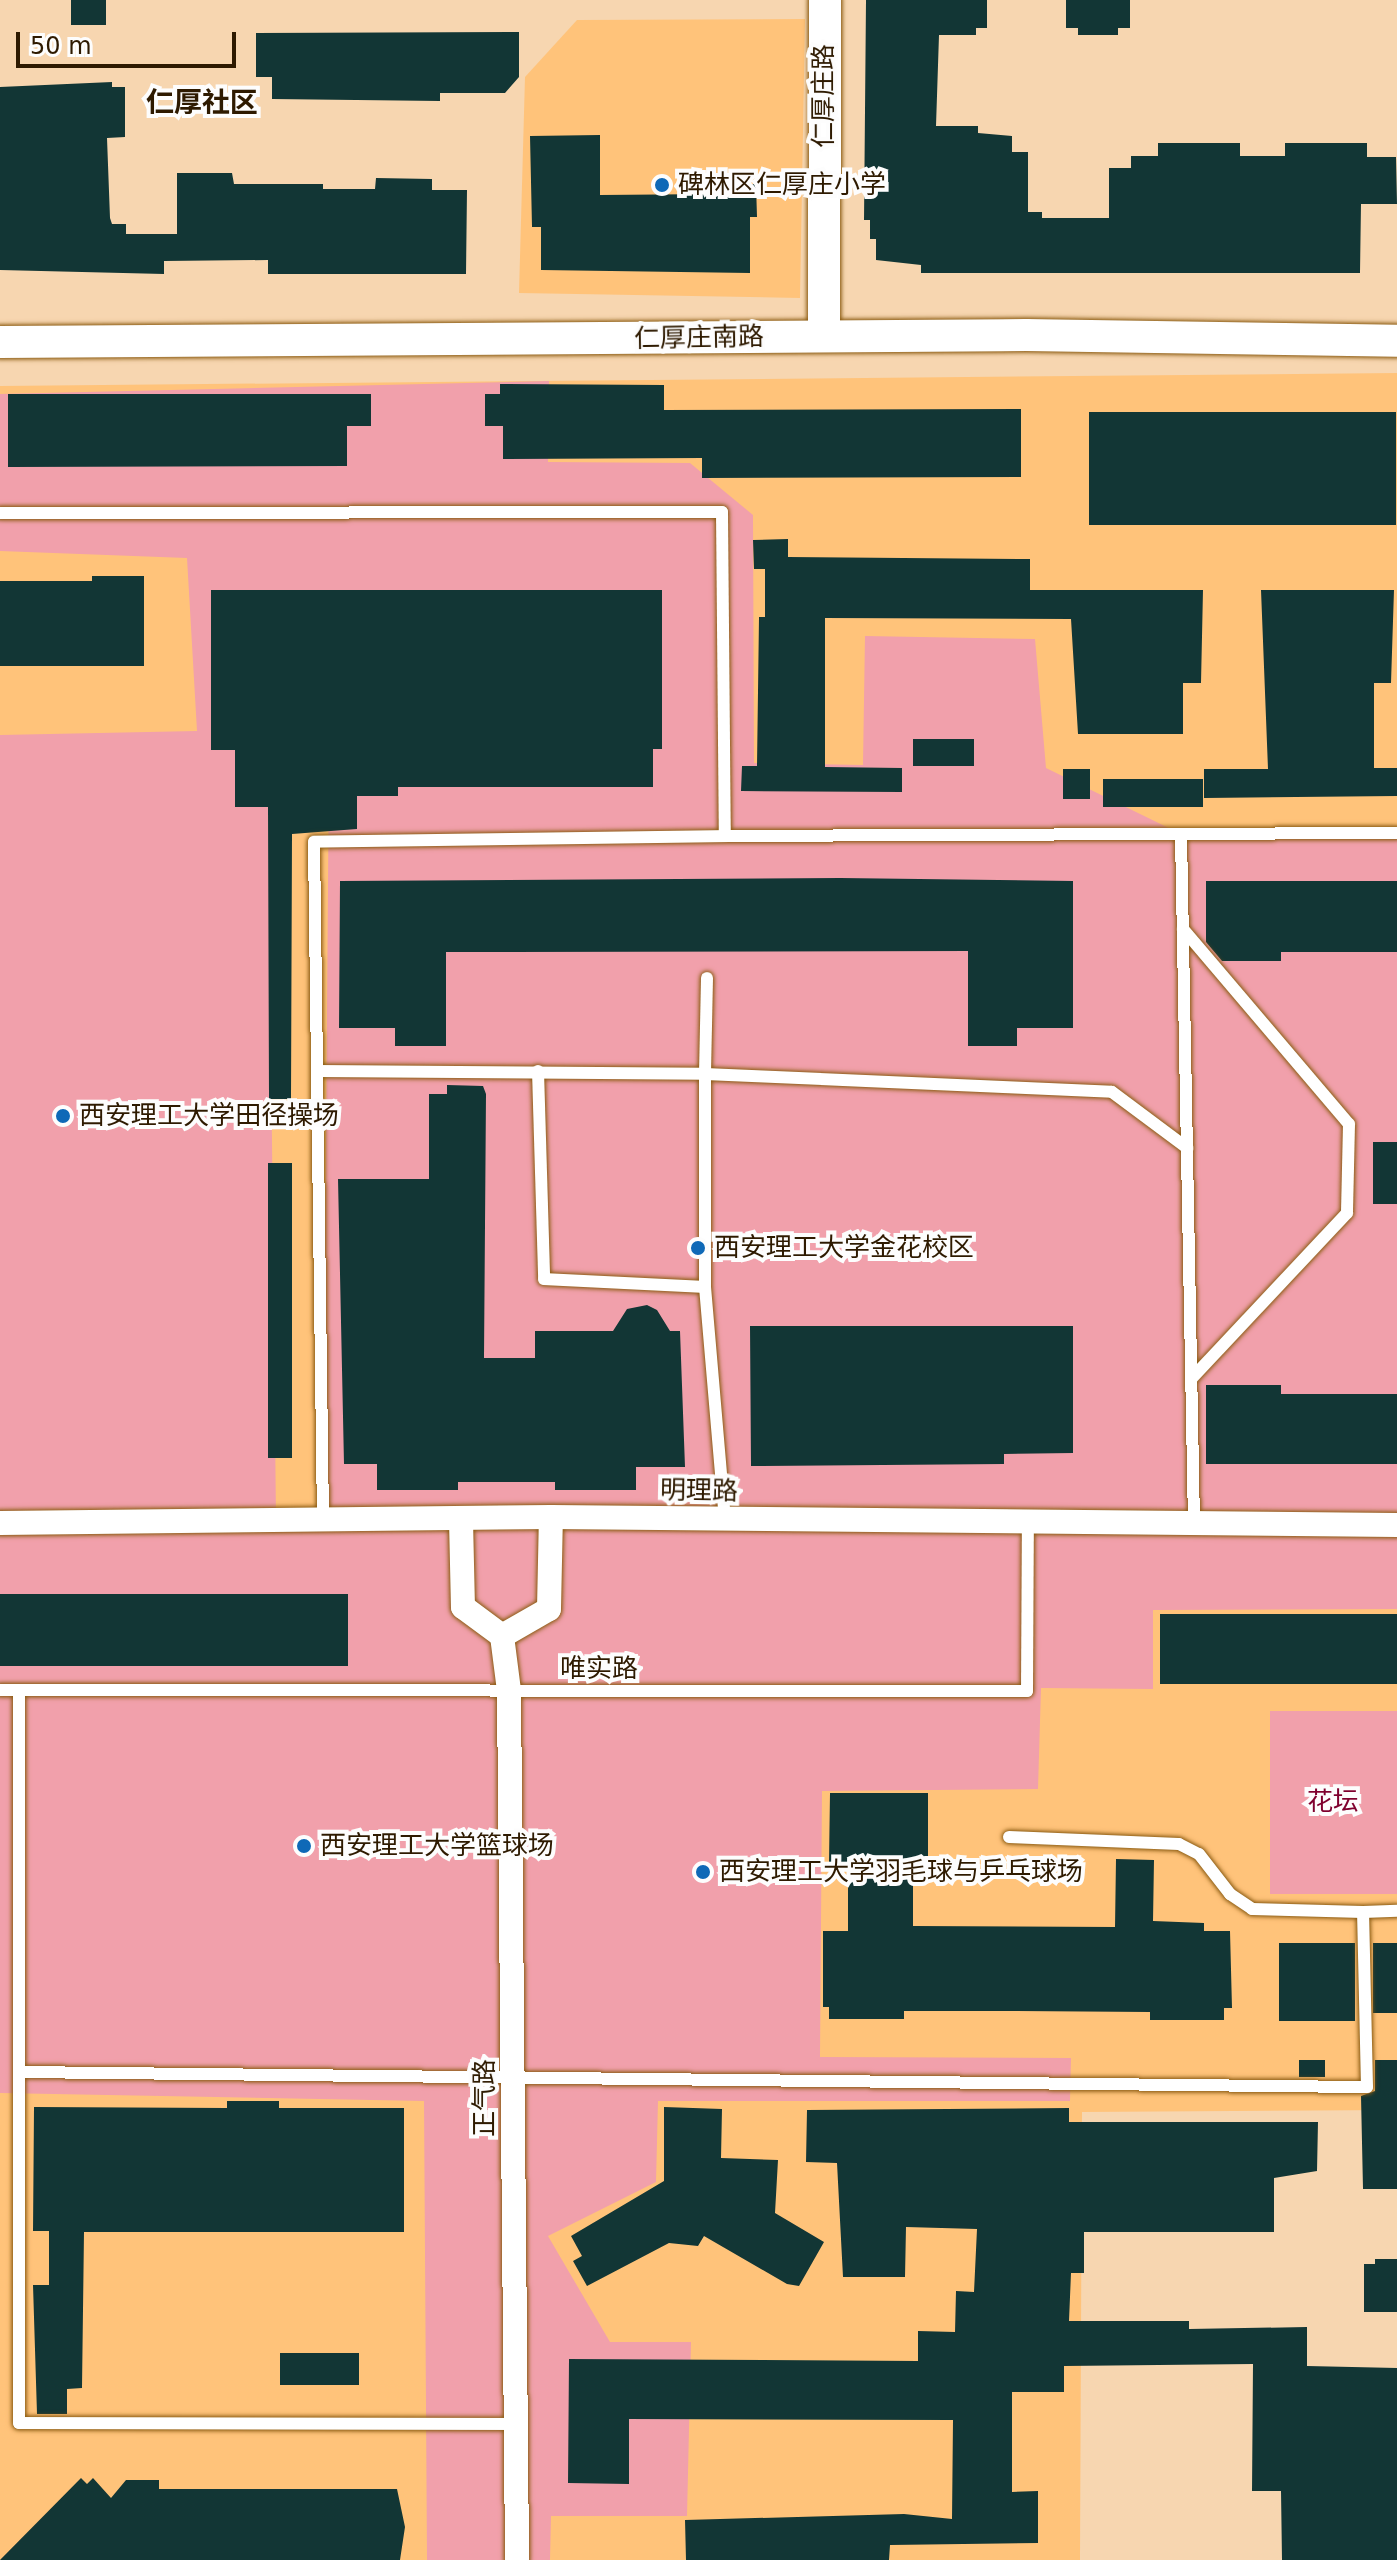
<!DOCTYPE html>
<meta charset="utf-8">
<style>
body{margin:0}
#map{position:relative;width:1397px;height:2560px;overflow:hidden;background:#f7d6b0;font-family:"DejaVu Sans","Noto Sans SC",sans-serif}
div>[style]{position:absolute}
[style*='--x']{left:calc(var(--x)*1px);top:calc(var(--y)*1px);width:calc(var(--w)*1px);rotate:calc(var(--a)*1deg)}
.built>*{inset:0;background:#ffc37a}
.green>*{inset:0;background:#f1a0ab;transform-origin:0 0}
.building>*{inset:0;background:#123635;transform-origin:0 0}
.roads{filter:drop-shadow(0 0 2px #8b5b11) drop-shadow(0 0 2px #8b5b11)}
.lane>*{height:12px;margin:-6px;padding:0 6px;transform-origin:6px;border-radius:6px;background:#fff}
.street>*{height:24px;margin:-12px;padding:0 12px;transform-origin:12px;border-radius:12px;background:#fff}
.secondary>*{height:32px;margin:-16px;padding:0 16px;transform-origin:16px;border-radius:16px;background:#fff}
.dots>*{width:22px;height:22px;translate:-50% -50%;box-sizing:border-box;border:4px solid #fdfdfd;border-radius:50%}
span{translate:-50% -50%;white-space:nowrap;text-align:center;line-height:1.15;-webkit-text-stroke:8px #fdfdfd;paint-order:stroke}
.street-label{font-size:26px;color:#2e1a00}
.poi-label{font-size:26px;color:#2e1a00}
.left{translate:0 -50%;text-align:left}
.park-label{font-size:26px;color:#7f002e}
.neighbourhood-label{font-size:28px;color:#2e1a00;font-weight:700}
.scale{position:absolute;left:16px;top:32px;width:220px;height:36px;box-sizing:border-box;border:4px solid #2e1a00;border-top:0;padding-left:10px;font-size:24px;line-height:28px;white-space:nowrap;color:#2e1a00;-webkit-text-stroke:6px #fdfdfd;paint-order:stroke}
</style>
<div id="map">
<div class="built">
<div style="clip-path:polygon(805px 19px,800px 298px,519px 293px,525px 77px,577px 20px)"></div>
<div style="clip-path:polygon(1397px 373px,1397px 2110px,1082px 2112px,1080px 2560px,0 2560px,0 386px)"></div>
</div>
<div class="green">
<div style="clip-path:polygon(549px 381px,548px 462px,690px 463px,753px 515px,754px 763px,863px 765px,865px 636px,1035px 639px,1046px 768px,1181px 834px,1397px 829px,1397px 1609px,1153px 1610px,1153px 1689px,1041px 1688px,1038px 1789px,822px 1791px,820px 2057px,1071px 2058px,1070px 2101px,658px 2101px,656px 2182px,548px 2236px,610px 2342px,691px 2342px,687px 2516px,551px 2516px,550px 2560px,427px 2560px,424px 2101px,0 2093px,0 1528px,323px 1521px,329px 760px,268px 761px,276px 1521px,0 1523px,0 735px,197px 731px,187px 558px,0 551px,0 394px)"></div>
<div style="left:1270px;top:1711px;width:127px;height:183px"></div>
</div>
<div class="building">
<div style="left:71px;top:0;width:35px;height:25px"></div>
<div style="clip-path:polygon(866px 0,987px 0,987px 28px,976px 28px,976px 35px,939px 35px,936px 126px,978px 126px,978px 133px,1012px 136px,1012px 152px,1028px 152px,1028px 212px,1042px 212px,1042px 218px,1109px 218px,1109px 168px,1131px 168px,1131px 156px,1158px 156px,1158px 143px,1240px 143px,1240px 156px,1285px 156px,1285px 143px,1367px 143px,1367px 157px,1396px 157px,1397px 204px,1361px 204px,1360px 273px,921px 273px,921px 265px,876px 260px,876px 239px,870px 239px,870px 220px,864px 220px)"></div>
<div style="clip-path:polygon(1066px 0,1130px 0,1130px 28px,1118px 28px,1118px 35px,1078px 35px,1078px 28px,1066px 28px)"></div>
<div style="clip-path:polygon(519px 32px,519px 77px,505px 93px,440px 93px,440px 101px,272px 99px,272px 77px,256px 77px,256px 33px)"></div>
<div style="clip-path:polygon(112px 82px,112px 87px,125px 87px,125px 137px,107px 138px,110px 218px,112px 224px,126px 224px,126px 234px,177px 234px,177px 173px,232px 173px,234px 184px,323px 184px,323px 189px,375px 189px,376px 178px,432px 179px,432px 190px,467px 190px,466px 274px,268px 274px,268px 260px,164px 261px,164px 274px,0 270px,0 87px)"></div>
<div style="clip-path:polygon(600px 135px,600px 195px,716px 194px,715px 185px,756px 184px,757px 217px,750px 217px,750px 273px,541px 270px,541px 227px,532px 227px,530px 136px)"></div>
<div style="clip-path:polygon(500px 384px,664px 385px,664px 410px,1021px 409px,1021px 477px,702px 478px,702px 458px,503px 459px,503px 426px,485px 426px,485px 394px,500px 394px)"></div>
<div style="clip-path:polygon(8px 394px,371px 394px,371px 426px,347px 426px,347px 466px,8px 467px)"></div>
<div style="left:1089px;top:412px;width:307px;height:113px"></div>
<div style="clip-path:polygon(788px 539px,788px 557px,1030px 559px,1030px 590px,1203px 590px,1201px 683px,1183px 683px,1183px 734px,1078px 734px,1071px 619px,825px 618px,825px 767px,902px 768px,902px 792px,741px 791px,742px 766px,757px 766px,759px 617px,765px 617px,765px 569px,754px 569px,753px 540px)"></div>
<div style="clip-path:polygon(92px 576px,144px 576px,144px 666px,0 666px,0 581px,92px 581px)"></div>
<div style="clip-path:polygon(211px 590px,662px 590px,662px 749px,653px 749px,653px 787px,398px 787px,398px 796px,357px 796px,357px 829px,292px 834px,291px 1099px,269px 1099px,268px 807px,235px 807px,235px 750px,211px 750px)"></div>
<div style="clip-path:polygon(1261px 590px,1394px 590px,1391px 683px,1374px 683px,1374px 768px,1397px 768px,1397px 796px,1204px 798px,1204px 769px,1268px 769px)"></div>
<div style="left:913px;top:739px;width:61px;height:27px"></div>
<div style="left:1063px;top:769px;width:27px;height:30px"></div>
<div style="left:1203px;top:779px;width:28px;height:100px;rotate:90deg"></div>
<div style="clip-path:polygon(840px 878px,1073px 881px,1073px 1028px,1017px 1028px,1017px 1046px,968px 1046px,968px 951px,446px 952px,446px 1046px,395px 1046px,395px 1028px,339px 1028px,340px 881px)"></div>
<div style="clip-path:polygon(1206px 881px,1397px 881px,1397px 952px,1281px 952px,1281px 961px,1222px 961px,1206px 942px)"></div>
<div style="clip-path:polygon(447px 1085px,483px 1086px,486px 1094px,484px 1358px,535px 1358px,535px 1331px,613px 1331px,627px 1309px,647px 1305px,657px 1310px,670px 1331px,680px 1331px,685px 1467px,636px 1467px,636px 1490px,555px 1490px,555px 1482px,458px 1482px,458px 1490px,377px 1490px,377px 1464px,344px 1464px,338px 1179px,429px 1179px,429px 1094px,447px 1094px)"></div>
<div style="left:1373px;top:1142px;width:24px;height:62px"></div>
<div style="left:292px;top:1163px;width:295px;height:24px;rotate:90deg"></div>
<div style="clip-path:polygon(750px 1326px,1073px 1326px,1073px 1453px,1004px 1454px,1004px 1464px,751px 1466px)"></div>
<div style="clip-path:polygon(1206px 1385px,1281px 1385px,1281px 1394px,1397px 1394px,1397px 1464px,1206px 1464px)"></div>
<div style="left:0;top:1594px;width:348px;height:72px"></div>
<div style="left:1160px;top:1614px;width:237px;height:70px"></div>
<div style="clip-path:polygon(830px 1793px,928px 1793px,928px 1874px,913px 1874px,913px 1926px,1115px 1927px,1116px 1859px,1154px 1860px,1153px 1921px,1204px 1923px,1204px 1931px,1230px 1931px,1232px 2008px,1224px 2008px,1224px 2020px,1150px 2020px,1150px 2012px,1008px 2011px,904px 2011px,904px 2019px,829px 2019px,829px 2007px,823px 2007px,823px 1931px,848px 1931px,848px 1862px,829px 1862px)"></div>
<div style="left:1279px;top:1943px;width:76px;height:78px"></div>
<div style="left:1373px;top:1943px;width:24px;height:70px"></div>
<div style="left:1299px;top:2060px;width:26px;height:17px"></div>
<div style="clip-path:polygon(1375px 2060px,1397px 2060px,1397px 2189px,1363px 2189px,1361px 2096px,1375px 2091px)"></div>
<div style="clip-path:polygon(227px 2101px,279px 2101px,279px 2108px,404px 2108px,404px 2232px,84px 2232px,82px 2388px,67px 2389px,67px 2414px,37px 2414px,33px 2285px,49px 2285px,49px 2231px,33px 2231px,34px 2107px,227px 2108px)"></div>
<div style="clip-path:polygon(664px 2107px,722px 2109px,721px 2158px,778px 2160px,775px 2213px,824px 2242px,799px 2286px,787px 2284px,704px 2236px,698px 2246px,669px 2243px,587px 2286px,573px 2261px,582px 2256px,571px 2236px,664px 2181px)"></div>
<div style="clip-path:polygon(1069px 2108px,1069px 2122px,1318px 2122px,1317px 2171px,1274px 2178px,1274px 2232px,1084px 2232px,1084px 2273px,1071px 2273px,1069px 2321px,1189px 2321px,1189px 2329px,1307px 2327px,1307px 2366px,1397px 2368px,1397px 2560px,1282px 2560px,1281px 2491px,1252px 2491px,1253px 2364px,1064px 2366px,1064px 2392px,1012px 2392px,1012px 2492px,1038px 2491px,1038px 2543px,890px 2545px,889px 2560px,686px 2560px,685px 2520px,904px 2514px,952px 2519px,953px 2420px,629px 2419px,629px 2484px,568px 2483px,569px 2359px,918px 2361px,918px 2331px,955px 2332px,956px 2291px,974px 2292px,977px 2229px,906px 2227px,905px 2277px,843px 2277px,837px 2163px,806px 2162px,807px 2110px)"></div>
<div style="clip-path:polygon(1375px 2259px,1397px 2259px,1397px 2312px,1364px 2312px,1364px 2264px,1375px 2264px)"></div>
<div style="left:280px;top:2353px;width:79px;height:32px"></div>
<div style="clip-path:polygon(81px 2478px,87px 2484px,93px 2478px,111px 2498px,126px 2480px,159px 2480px,159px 2489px,397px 2489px,405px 2527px,400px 2560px,0 2560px)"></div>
</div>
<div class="roads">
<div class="lane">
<div style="--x:0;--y:513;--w:722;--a:-0.08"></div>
<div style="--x:722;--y:512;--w:324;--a:89.5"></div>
<div style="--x:725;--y:836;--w:411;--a:179.2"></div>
<div style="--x:314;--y:842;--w:679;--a:89.24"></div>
<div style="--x:1181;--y:834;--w:688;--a:88.92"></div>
<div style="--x:725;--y:836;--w:672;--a:-0.26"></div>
<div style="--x:1183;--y:929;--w:256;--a:49.6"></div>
<div style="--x:1349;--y:1124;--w:89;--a:91.3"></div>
<div style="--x:1347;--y:1213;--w:226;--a:133.2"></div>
<div style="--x:707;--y:978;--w:96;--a:91.2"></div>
<div style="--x:705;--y:1074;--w:407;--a:2.5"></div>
<div style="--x:1112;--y:1092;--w:94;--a:36.7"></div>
<div style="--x:317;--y:1071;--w:388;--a:0.4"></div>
<div style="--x:705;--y:1074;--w:213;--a:90"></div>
<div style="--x:705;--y:1287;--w:234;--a:85.1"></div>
<div style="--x:538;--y:1071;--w:208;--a:88.3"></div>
<div style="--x:544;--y:1279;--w:161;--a:2.8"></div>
<div style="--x:0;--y:1690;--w:1027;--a:0.06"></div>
<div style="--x:1027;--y:1691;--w:170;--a:-89.7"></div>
<div style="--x:19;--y:1691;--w:732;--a:90"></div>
<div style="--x:19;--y:2423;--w:496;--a:0.1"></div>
<div style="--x:1009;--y:1837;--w:170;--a:2.4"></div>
<div style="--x:1179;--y:1844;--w:22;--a:27"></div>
<div style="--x:1199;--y:1854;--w:51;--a:52.2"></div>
<div style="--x:1230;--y:1894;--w:27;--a:34"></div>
<div style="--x:1252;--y:1909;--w:111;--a:1.5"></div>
<div style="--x:19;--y:2072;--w:1348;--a:0.64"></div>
<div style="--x:1367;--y:2087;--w:175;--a:-91.3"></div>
<div style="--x:1363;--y:1912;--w:34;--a:-2"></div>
</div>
<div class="street">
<div style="--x:461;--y:1520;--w:87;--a:88.7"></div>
<div style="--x:463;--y:1607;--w:49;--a:36.6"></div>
<div style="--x:502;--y:1636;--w:54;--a:-29.9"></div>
<div style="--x:549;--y:1609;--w:92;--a:-88.8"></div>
<div style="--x:0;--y:1523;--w:551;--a:-0.62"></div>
<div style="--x:551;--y:1517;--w:846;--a:0.54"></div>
<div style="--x:502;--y:1636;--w:55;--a:82.7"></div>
<div style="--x:509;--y:1691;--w:869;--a:89.47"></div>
</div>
<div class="secondary">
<div style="--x:824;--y:336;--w:336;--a:-89.8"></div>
<div style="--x:0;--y:342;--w:1026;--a:-0.39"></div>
<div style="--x:1026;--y:335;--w:371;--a:0.9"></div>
</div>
</div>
<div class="dots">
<div style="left:662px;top:185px;background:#0f69b7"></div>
<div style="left:63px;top:1116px;background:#0f69b7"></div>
<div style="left:698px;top:1248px;background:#0f69b7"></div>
<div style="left:304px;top:1846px;background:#0f69b7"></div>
<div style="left:703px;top:1872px;background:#0f69b7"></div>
</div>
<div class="street-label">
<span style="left:824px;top:96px;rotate:-90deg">仁厚庄路</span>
<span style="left:699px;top:338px;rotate:-1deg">仁厚庄南路</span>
<span style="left:699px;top:1491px;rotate:1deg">明理路</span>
<span style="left:599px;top:1669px">唯实路</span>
<span style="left:485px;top:2098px;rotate:-90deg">正气路</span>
</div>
<div class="poi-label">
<span class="left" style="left:678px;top:185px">碑林区仁厚庄小学</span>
<span class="left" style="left:79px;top:1116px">西安理工大学田径操场</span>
<span class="left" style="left:714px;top:1248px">西安理工大学金花校区</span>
<span class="left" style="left:320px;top:1846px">西安理工大学篮球场</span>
<span class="left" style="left:719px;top:1872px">西安理工大学羽毛球与乒乓球场</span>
</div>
<div class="park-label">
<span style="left:1333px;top:1802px">花坛</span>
</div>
<div class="neighbourhood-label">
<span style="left:202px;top:103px">仁厚社区</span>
</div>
<div class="scale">50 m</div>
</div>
